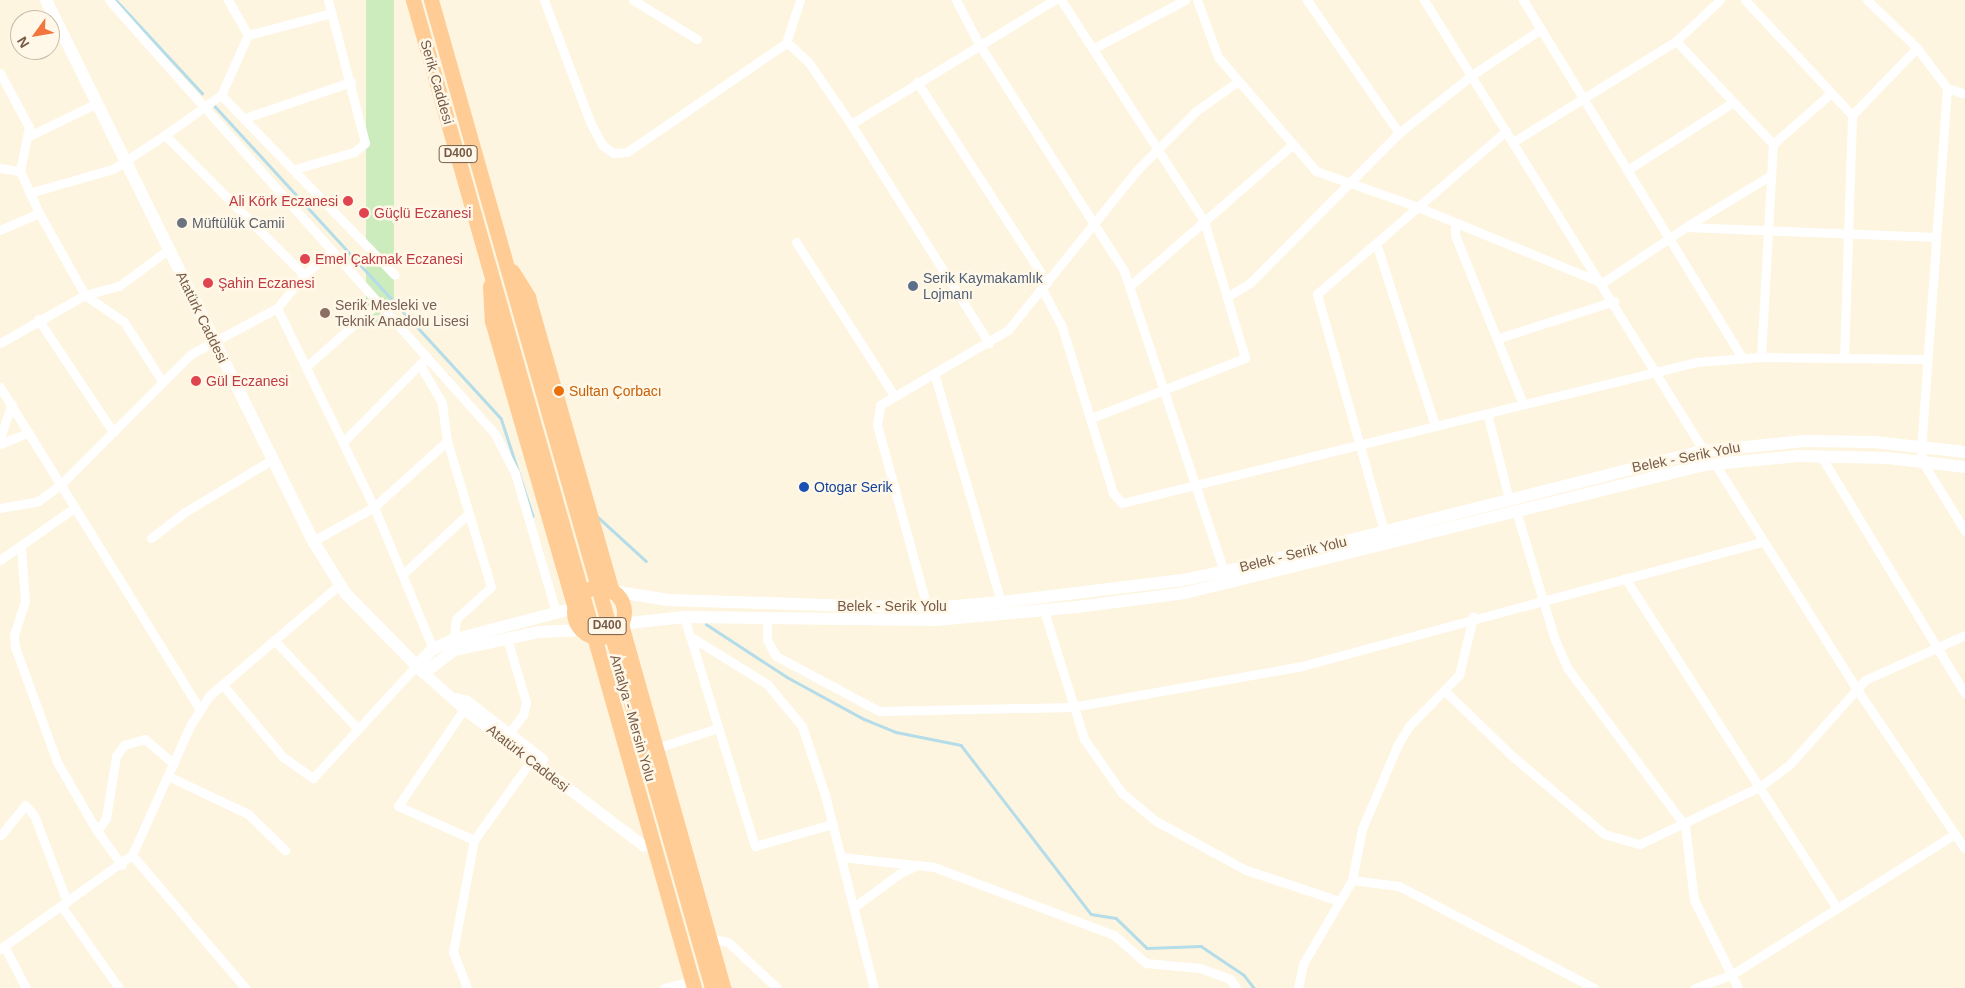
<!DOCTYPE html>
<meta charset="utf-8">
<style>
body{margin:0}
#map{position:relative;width:1965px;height:988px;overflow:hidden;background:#fef5e0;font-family:Helvetica,sans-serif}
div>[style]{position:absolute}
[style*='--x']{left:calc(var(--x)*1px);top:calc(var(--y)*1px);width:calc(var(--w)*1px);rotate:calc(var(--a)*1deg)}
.green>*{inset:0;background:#cdecbe;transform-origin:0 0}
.stream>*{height:2.5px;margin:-1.25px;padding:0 1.25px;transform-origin:1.25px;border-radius:1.25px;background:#b4dce9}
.minor>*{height:9px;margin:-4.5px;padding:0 4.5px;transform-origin:4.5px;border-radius:4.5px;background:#fff}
.tertiary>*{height:11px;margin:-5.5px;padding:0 5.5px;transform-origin:5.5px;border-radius:5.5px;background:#fff}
.secondary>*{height:12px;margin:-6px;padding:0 6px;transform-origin:6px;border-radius:6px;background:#fff}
.trunk>*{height:15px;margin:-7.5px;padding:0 7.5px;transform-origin:7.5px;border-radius:7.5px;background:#fecc94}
.trunk>.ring{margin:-7.5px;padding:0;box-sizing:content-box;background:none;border:15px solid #fecc94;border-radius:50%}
.dots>*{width:14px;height:14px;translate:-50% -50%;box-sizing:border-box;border:2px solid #fff8e8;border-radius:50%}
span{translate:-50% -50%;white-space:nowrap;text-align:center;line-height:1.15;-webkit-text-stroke:5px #fff8e8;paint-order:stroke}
.shield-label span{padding:1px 4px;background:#fff8e8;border:1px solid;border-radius:4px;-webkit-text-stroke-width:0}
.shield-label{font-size:12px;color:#775b46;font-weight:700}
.street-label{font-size:14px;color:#775b46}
.health-label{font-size:14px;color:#be3a42}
.right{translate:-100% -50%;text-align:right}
.left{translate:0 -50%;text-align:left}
.worship-label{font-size:14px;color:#5b616d}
.service-label{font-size:14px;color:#4e5e75}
.education-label{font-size:14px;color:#785e54}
.food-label{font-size:14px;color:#c56008}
.transit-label{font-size:14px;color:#164399}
.north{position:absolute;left:10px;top:10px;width:50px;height:50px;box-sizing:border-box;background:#fff8e8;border:1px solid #c9b9a7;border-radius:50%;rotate:238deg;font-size:14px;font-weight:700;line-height:20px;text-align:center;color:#775b46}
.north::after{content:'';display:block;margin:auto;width:18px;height:22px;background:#f1753c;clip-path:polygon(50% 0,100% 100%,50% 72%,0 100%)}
</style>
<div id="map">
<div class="green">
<div style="left:366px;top:0;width:28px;height:326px"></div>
</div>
<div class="stream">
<div style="--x:116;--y:0;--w:127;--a:47.2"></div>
<div style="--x:213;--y:104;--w:426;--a:47.5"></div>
<div style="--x:501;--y:418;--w:103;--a:71.9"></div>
<div style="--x:598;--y:517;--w:65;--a:42.5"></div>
<div style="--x:706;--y:624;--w:97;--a:33.2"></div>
<div style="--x:787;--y:677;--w:88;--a:28.6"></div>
<div style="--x:864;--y:719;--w:35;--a:22"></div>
<div style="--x:896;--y:732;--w:66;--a:11.3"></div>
<div style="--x:961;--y:745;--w:213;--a:52.4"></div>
<div style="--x:1091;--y:914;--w:25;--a:9"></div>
<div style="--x:1116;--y:918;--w:43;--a:44.1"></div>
<div style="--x:1147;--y:948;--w:54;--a:-2.1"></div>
<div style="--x:1201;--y:946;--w:52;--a:34"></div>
<div style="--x:1244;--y:975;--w:16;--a:52"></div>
</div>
<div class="minor">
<div style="--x:109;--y:0;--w:581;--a:48.35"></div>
<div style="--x:495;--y:434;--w:44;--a:62.9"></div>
<div style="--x:515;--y:473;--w:145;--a:73.6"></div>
<div style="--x:228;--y:0;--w:40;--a:60.3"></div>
<div style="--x:544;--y:0;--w:130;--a:69.3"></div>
<div style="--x:590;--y:122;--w:26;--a:62"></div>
<div style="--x:602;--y:145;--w:14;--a:36"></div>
<div style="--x:613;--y:153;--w:14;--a:-4"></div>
<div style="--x:627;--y:152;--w:193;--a:-34.4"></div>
<div style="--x:786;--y:43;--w:6;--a:31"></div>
<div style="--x:791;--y:46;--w:25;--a:43"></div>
<div style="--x:809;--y:63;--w:74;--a:55.5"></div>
<div style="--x:851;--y:124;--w:259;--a:57.8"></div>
<div style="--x:633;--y:0;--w:75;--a:31.4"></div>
<div style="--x:956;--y:0;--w:50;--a:62.4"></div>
<div style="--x:979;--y:44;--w:269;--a:57.4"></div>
<div style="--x:1124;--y:271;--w:316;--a:71.6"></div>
<div style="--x:1061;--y:0;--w:263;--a:57.1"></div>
<div style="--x:1204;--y:221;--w:143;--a:73.3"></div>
<div style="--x:1245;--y:358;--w:165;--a:158.7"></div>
<div style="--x:1197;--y:0;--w:61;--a:69.8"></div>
<div style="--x:1218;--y:57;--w:150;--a:49.3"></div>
<div style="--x:1316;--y:171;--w:108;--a:19.4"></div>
<div style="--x:1418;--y:207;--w:199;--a:22.4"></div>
<div style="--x:1307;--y:0;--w:162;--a:55.3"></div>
<div style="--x:1424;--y:0;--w:531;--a:58.17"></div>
<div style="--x:1523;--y:0;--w:420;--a:58.5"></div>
<div style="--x:1745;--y:0;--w:157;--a:47.1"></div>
<div style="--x:1867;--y:0;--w:69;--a:43.8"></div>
<div style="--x:1917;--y:48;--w:50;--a:53.1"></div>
<div style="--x:1947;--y:88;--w:360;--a:94.1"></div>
<div style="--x:1921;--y:447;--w:14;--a:86"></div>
<div style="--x:1922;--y:461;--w:82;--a:58.4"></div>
<div style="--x:248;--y:35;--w:86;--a:-14.8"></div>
<div style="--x:1676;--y:41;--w:141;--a:46.7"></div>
<div style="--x:786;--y:43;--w:45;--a:-72"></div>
<div style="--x:1094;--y:48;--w:103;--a:-27.8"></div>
<div style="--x:0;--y:73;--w:61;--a:61.8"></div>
<div style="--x:29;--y:127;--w:45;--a:101.6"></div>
<div style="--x:20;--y:171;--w:46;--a:65.7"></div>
<div style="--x:39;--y:213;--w:94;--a:60.7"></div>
<div style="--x:85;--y:295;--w:47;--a:34.7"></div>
<div style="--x:124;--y:322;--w:70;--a:57.2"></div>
<div style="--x:917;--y:82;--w:239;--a:57"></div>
<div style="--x:1947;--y:88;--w:19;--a:18"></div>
<div style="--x:221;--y:95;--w:250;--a:46"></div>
<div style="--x:248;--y:117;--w:109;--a:-18.8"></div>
<div style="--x:851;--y:124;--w:238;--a:-31.4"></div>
<div style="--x:165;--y:135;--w:197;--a:45.2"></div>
<div style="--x:27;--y:137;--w:78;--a:-25.9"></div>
<div style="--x:1513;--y:142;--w:192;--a:-31.8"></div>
<div style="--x:1676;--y:41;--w:60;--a:-43"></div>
<div style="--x:0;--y:168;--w:20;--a:9"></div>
<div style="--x:295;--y:169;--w:61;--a:-16.1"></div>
<div style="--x:354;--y:152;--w:14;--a:-39"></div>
<div style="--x:365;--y:143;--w:148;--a:-104.5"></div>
<div style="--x:1629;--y:169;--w:122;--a:-32.7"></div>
<div style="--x:29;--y:193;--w:87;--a:-15.9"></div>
<div style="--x:113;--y:169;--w:62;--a:-33.2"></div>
<div style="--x:165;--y:135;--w:69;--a:-35.5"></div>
<div style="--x:221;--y:95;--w:66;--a:-65.8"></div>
<div style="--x:1455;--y:223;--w:12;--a:90"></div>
<div style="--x:1455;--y:235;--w:182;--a:68.1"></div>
<div style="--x:1687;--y:226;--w:95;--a:-31.2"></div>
<div style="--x:0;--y:230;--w:43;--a:-23.6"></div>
<div style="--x:796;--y:242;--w:182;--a:57.4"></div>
<div style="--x:1376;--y:243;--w:192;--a:72.1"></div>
<div style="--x:1602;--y:283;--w:101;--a:-33.7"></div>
<div style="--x:1686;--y:227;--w:250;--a:2.3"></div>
<div style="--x:1131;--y:285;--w:212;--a:-41"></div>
<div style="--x:1042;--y:289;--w:40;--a:62"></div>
<div style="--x:1061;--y:324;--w:177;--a:72.9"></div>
<div style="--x:1113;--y:493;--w:13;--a:48"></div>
<div style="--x:1122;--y:503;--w:591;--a:-13.8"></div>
<div style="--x:1696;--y:362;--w:65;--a:-4.4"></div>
<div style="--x:1761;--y:357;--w:165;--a:0.7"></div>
<div style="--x:1230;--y:295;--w:23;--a:-31"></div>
<div style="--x:1250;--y:283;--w:211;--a:-45.2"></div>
<div style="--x:1399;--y:133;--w:93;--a:-38.5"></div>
<div style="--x:1472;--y:75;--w:83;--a:-33.7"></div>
<div style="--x:277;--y:308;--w:221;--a:64"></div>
<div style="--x:374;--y:507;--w:154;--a:67.4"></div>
<div style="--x:38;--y:319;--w:136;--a:56.4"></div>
<div style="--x:1499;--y:338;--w:121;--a:-17.8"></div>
<div style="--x:0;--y:343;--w:98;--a:-29.5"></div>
<div style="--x:85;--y:295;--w:35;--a:-15"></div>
<div style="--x:119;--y:286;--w:62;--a:-36.5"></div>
<div style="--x:1761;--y:357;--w:213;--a:-86.8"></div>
<div style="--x:1773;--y:144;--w:77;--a:-41.3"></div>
<div style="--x:1844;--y:358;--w:243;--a:-88.1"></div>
<div style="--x:1852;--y:115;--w:93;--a:-45.9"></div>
<div style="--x:420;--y:365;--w:44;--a:59.9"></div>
<div style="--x:442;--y:403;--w:38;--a:83"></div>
<div style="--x:447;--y:441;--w:152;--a:73.2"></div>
<div style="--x:491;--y:587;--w:47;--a:137.6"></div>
<div style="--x:456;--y:619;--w:25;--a:97"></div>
<div style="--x:307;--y:366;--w:95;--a:-41.6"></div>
<div style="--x:934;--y:373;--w:239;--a:73.7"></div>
<div style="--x:0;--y:387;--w:379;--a:58.2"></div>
<div style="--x:1487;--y:413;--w:89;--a:75.7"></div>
<div style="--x:0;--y:438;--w:36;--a:-71"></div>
<div style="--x:343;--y:442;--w:114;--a:-45.4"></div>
<div style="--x:0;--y:444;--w:31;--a:-22"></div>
<div style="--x:1821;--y:456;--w:278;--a:58.8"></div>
<div style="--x:1715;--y:464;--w:265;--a:57.8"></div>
<div style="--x:1856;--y:688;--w:194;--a:55.9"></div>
<div style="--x:0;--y:508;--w:39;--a:-10"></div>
<div style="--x:38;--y:501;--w:27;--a:-36"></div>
<div style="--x:60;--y:485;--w:185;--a:-45"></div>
<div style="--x:191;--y:354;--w:98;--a:-28.1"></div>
<div style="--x:277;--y:308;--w:43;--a:-50.7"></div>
<div style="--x:304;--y:275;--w:37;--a:-41"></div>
<div style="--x:1516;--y:511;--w:135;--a:73.2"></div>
<div style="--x:1555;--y:640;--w:32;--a:66"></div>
<div style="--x:1568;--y:669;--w:196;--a:53.3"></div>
<div style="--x:1685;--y:826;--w:75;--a:83.1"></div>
<div style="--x:1694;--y:900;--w:98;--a:63.4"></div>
<div style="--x:1384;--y:531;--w:246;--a:-105.8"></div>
<div style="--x:1317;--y:294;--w:250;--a:-40.8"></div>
<div style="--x:151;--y:538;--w:43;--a:-37.4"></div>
<div style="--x:185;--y:512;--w:103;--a:-31.1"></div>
<div style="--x:313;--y:541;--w:70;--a:-29.1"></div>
<div style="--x:374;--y:507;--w:98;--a:-42.1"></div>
<div style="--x:21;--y:547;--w:54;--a:85.8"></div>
<div style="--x:25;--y:601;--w:35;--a:108"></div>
<div style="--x:14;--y:634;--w:13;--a:86"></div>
<div style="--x:15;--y:647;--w:122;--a:69.9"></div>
<div style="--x:57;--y:762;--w:80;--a:59.9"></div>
<div style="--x:97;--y:831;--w:42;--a:53.7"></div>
<div style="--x:0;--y:560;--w:90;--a:-35.1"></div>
<div style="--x:404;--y:573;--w:88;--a:-42.7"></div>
<div style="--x:1625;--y:578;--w:391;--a:57.3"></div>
<div style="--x:928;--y:611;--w:193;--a:-105.3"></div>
<div style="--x:877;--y:425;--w:20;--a:-81"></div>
<div style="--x:880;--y:405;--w:148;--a:-30.4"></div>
<div style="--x:1008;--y:330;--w:206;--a:-51.1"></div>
<div style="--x:1137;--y:170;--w:83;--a:-45"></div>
<div style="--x:1196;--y:111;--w:50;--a:-35.3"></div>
<div style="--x:1044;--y:611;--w:134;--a:72.6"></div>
<div style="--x:1084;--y:739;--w:66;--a:54.9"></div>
<div style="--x:1122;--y:793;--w:44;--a:39.5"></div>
<div style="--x:1156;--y:821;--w:102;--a:28.6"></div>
<div style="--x:1246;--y:870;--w:95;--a:18.4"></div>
<div style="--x:684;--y:617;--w:240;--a:72.8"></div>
<div style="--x:755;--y:846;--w:81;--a:-15.8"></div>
<div style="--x:767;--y:618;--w:22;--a:90"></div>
<div style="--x:767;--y:640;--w:18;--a:61"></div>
<div style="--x:776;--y:656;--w:117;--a:28.1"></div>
<div style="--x:879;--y:711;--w:193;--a:-1.2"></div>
<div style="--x:1072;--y:707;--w:234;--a:-10.1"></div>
<div style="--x:1302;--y:666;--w:475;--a:-15.1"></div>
<div style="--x:693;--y:638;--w:87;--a:31.9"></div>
<div style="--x:767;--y:684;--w:55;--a:50.2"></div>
<div style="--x:802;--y:726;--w:73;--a:71.6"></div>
<div style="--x:825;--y:795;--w:199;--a:75.8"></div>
<div style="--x:507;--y:639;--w:66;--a:73.2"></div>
<div style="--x:526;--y:702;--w:13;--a:103"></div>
<div style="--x:523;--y:715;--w:23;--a:128"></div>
<div style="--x:274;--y:640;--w:122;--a:46.7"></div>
<div style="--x:222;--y:684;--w:95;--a:50.1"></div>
<div style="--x:283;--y:757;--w:37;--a:35"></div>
<div style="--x:313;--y:778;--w:152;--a:-47.4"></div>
<div style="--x:1445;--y:691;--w:92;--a:44.1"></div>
<div style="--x:1511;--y:755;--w:122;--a:40.3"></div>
<div style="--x:1604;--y:834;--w:37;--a:16"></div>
<div style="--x:1640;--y:844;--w:134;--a:-25.6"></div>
<div style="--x:1761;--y:786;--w:36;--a:-37"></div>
<div style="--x:1790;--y:764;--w:113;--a:-48.2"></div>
<div style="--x:1865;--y:680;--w:110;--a:-24.2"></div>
<div style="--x:464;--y:709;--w:117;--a:124.2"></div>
<div style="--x:398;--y:806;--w:83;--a:24.1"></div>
<div style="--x:657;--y:748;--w:64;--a:-18.2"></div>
<div style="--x:168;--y:776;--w:89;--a:25.4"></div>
<div style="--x:248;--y:814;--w:52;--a:44.2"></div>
<div style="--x:97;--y:831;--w:16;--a:-55"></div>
<div style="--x:106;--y:818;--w:63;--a:-80.8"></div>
<div style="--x:116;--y:756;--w:14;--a:-54"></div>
<div style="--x:124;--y:745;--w:22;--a:-16"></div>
<div style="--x:145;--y:739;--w:38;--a:41"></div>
<div style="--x:1;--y:835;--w:38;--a:-51"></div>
<div style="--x:25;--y:805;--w:13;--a:48"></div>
<div style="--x:34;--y:815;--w:93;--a:69.2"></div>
<div style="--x:132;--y:855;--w:175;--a:49.6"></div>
<div style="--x:841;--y:857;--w:74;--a:6.2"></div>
<div style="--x:1352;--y:880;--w:47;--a:7.3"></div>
<div style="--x:1399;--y:886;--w:220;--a:27.6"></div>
<div style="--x:62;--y:907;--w:99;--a:54.9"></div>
<div style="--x:854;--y:907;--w:56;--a:-36.3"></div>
<div style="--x:899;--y:874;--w:20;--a:-27"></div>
<div style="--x:917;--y:865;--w:17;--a:7"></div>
<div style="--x:934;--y:867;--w:192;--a:20.7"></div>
<div style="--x:1114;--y:935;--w:43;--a:41.2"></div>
<div style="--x:1146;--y:963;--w:54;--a:5.3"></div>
<div style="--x:1200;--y:968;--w:32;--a:20"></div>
<div style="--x:1230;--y:979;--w:11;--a:56"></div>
<div style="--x:710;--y:938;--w:18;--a:13"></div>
<div style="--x:728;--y:942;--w:67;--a:43.2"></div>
<div style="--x:4;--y:946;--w:47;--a:62.4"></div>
<div style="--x:0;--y:949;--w:162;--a:-35.5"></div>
<div style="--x:132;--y:855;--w:144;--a:-65.8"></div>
<div style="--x:191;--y:724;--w:33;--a:-57"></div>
<div style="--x:209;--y:696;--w:171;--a:-40.5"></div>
<div style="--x:467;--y:988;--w:39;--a:-111"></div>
<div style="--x:453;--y:952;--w:114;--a:-79.4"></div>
<div style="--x:474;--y:840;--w:105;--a:-54.3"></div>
<div style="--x:664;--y:988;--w:21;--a:-14"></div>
<div style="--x:1298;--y:988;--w:25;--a:-78"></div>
<div style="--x:1303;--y:964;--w:97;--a:-59.7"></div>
<div style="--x:1352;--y:880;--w:52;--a:-78.9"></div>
<div style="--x:1362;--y:829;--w:90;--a:-67.1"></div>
<div style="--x:1397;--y:746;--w:23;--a:-59"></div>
<div style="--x:1409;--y:726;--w:71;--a:-45.6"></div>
<div style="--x:1459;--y:675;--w:60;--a:-76.4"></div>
<div style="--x:1695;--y:988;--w:38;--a:-20"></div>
<div style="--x:1731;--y:975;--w:265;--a:-32.2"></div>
</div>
<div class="tertiary">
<div style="--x:424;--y:673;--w:54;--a:42"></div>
<div style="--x:464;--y:709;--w:226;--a:37.3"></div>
<div style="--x:456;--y:698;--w:11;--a:15"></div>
<div style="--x:467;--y:701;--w:95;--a:37.7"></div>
</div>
<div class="secondary">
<div style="--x:46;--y:0;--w:603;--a:63.73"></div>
<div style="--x:313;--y:541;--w:62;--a:58.1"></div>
<div style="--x:346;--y:594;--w:111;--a:45.4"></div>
<div style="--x:424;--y:673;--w:39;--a:-37"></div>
<div style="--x:455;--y:650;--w:86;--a:-12.1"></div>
<div style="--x:539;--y:632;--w:43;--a:-2.7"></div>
<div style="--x:612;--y:591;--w:57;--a:9.1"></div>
<div style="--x:668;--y:600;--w:191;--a:1.8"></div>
<div style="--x:859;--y:606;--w:74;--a:1.5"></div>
<div style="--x:933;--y:608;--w:68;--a:-5"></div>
<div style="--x:1001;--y:602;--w:183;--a:-6.9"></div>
<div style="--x:1183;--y:580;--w:58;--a:-11.9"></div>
<div style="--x:1240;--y:568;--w:479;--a:-14.2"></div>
<div style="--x:1704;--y:451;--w:100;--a:-5.7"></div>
<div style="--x:1804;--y:441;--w:70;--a:0.8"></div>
<div style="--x:1874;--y:442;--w:92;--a:6.3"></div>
<div style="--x:621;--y:624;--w:63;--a:-6.3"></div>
<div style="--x:684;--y:617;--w:251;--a:0.7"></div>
<div style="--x:935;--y:620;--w:143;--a:-5.2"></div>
<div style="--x:1077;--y:607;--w:109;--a:-7.4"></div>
<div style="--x:1185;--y:593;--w:535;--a:-13.85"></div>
<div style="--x:1704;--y:465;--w:95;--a:-5.4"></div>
<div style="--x:1799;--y:456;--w:89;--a:1.3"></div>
<div style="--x:1888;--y:458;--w:78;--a:6.7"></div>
<div style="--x:416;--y:666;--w:24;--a:-45"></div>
<div style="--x:433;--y:649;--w:21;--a:-25"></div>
<div style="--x:452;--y:640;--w:127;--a:-14.6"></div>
</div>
<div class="trunk">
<div style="--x:413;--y:0;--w:1027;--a:74.12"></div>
<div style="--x:431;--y:0;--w:1027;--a:74.12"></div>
<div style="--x:512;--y:271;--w:31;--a:58"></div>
<div style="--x:528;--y:297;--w:306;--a:74.1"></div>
<div style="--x:490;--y:286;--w:35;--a:87"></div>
<div style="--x:492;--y:321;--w:299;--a:73.9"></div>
<div class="ring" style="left:574px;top:587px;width:35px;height:35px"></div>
<div style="--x:621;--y:624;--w:378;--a:74.3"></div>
</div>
<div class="dots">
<div style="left:348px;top:201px;background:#e0444e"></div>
<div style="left:364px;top:213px;background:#e0444e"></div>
<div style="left:182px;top:223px;background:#6b7280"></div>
<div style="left:305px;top:259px;background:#e0444e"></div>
<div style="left:208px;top:283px;background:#e0444e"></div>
<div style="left:913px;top:286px;background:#5c6f8a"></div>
<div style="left:325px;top:313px;background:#8d6e63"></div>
<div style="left:196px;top:381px;background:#e0444e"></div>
<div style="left:559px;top:391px;background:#e8710a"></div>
<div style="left:804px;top:487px;background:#1a4fb4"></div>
</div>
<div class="shield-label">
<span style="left:458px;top:154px">D400</span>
<span style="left:607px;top:626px">D400</span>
</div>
<div class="street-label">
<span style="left:437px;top:82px;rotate:74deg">Serik Caddesi</span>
<span style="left:202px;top:317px;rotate:64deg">Atatürk Caddesi</span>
<span style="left:1686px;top:457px;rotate:-11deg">Belek - Serik Yolu</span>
<span style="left:1293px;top:554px;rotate:-14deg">Belek - Serik Yolu</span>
<span style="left:892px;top:606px">Belek - Serik Yolu</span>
<span style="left:633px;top:718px;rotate:74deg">Antalya - Mersin Yolu</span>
<span style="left:528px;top:758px;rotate:38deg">Atatürk Caddesi</span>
</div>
<div class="health-label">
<span class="right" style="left:338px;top:201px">Ali Körk Eczanesi</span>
<span class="left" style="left:374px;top:213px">Güçlü Eczanesi</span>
<span class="left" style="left:315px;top:259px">Emel Çakmak Eczanesi</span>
<span class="left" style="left:218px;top:283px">Şahin Eczanesi</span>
<span class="left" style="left:206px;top:381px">Gül Eczanesi</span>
</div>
<div class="worship-label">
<span class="left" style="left:192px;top:223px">Müftülük Camii</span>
</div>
<div class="service-label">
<span class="left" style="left:923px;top:286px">Serik Kaymakamlık<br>Lojmanı</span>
</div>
<div class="education-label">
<span class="left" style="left:335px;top:313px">Serik Mesleki ve<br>Teknik Anadolu Lisesi</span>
</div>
<div class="food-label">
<span class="left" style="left:569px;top:391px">Sultan Çorbacı</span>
</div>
<div class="transit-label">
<span class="left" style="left:814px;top:487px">Otogar Serik</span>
</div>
<div class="north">N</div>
</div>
